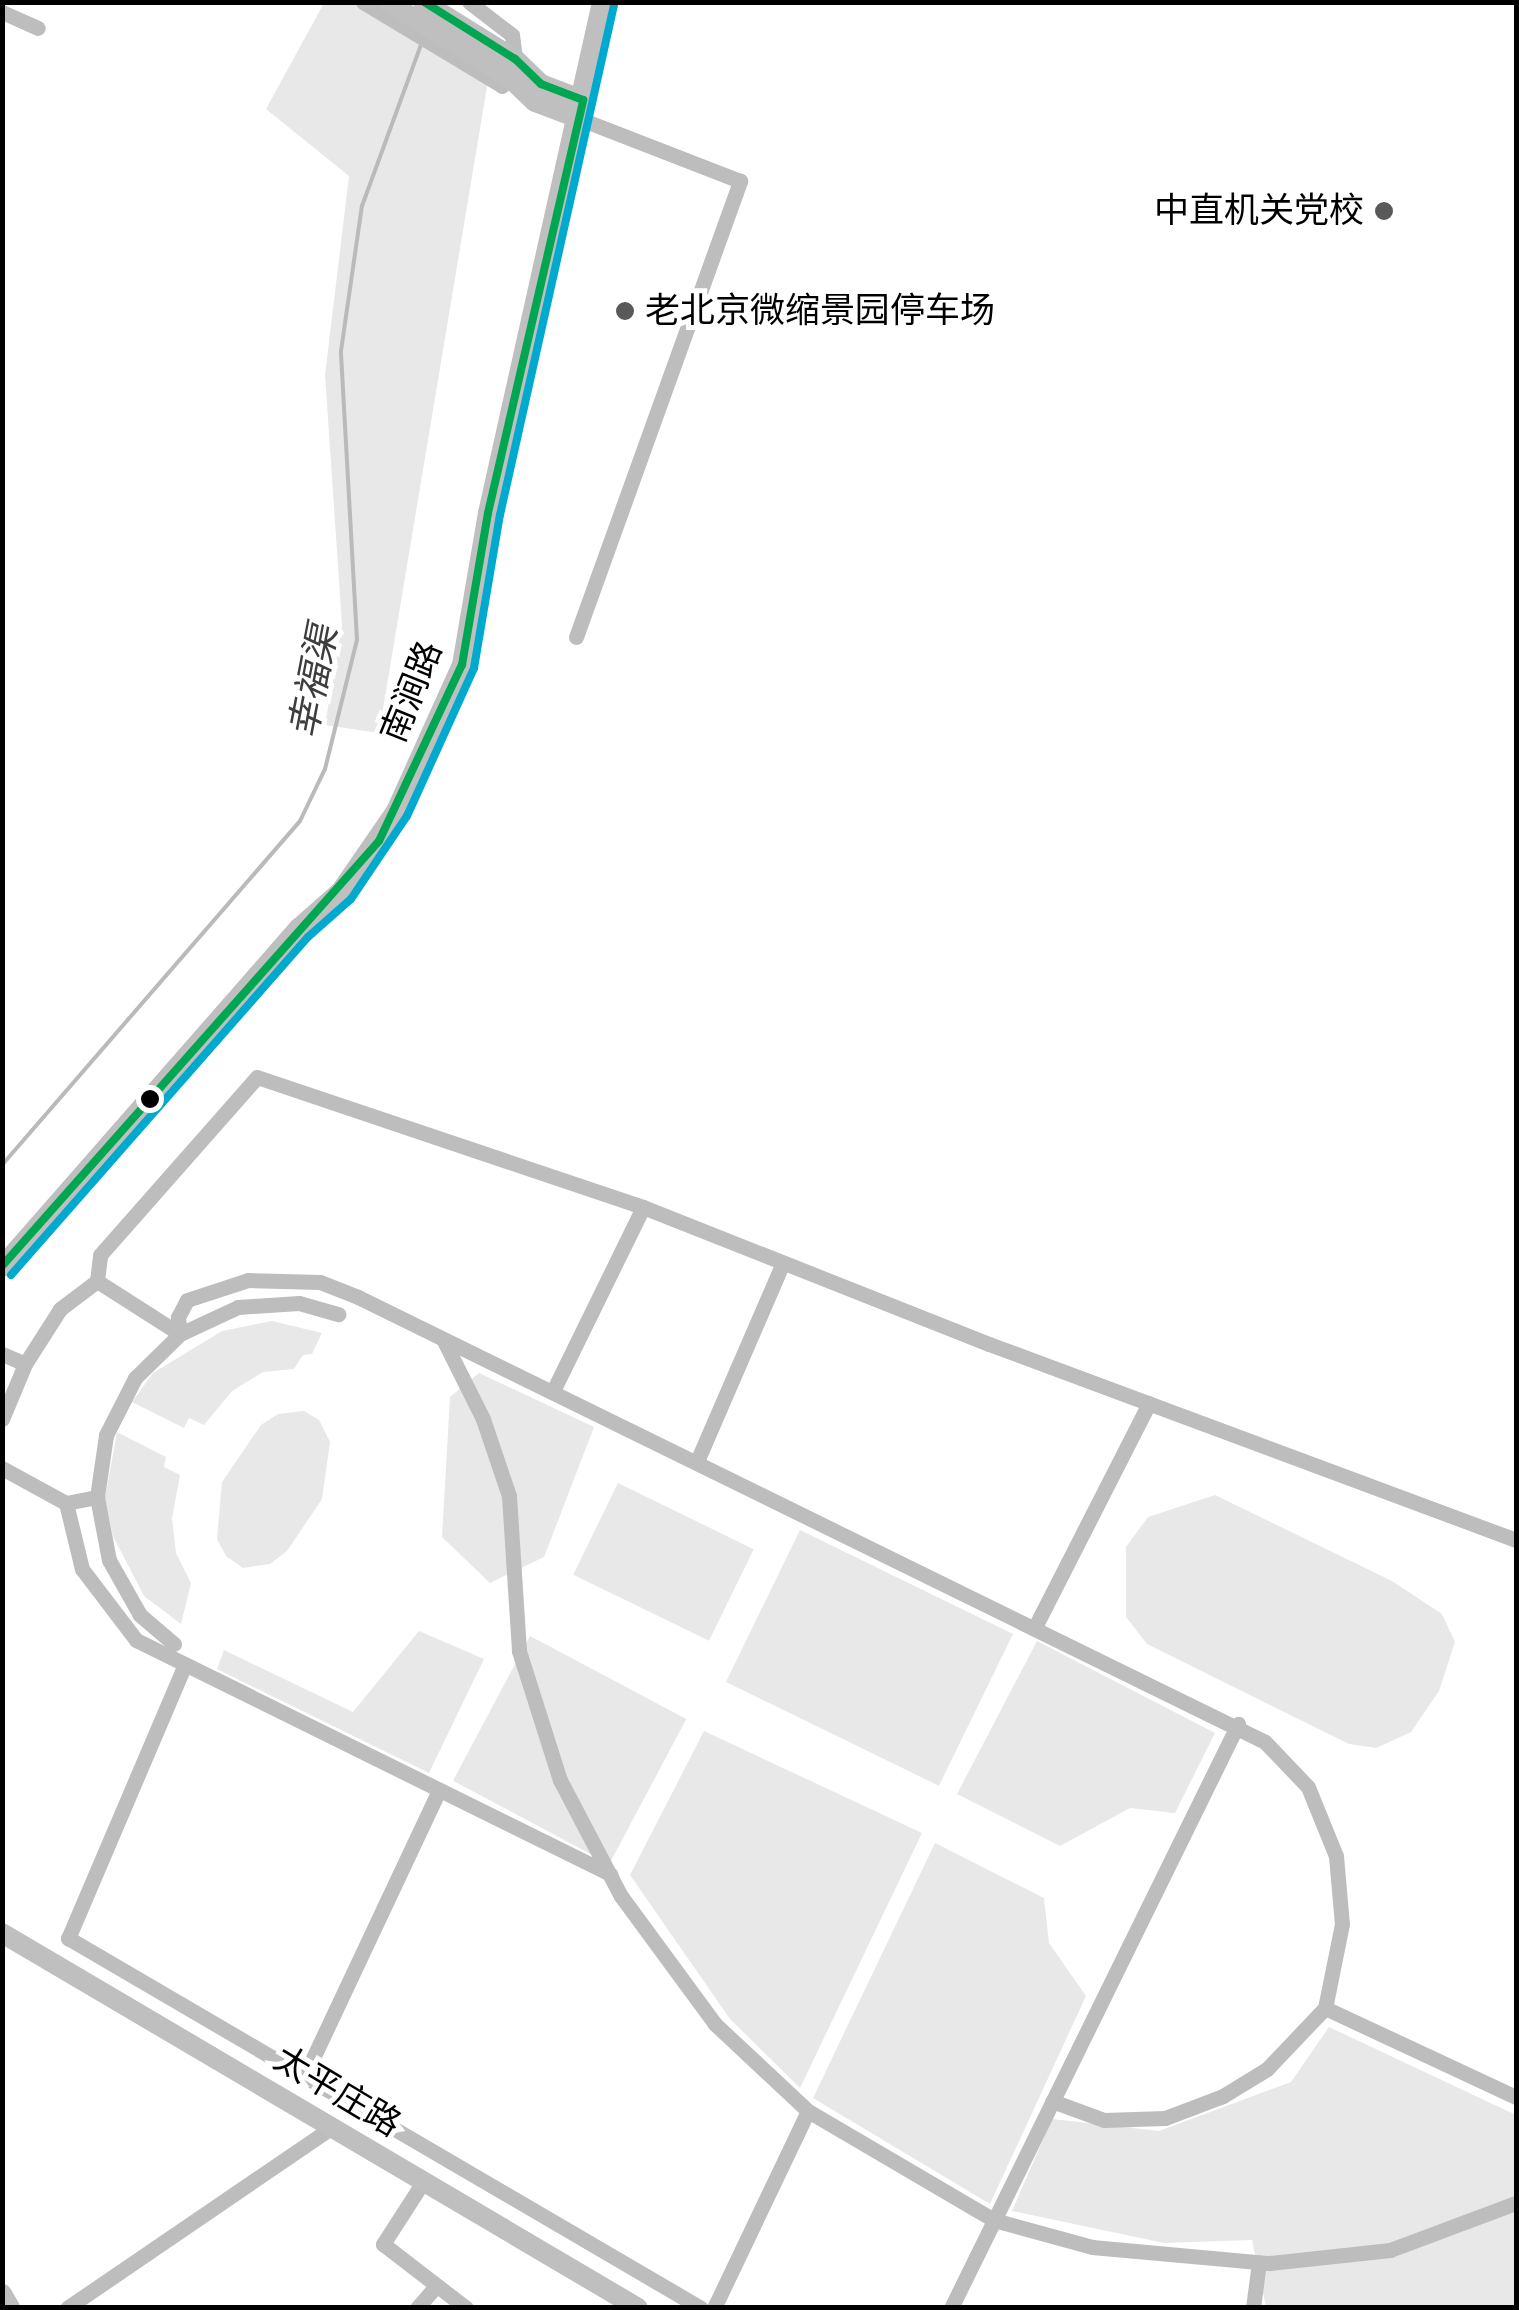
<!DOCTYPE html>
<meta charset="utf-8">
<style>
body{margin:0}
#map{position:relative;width:1519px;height:2310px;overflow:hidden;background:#fff;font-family:Signika,"Noto Sans SC",sans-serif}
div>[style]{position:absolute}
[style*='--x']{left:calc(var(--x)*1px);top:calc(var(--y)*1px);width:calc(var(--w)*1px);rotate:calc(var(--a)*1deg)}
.green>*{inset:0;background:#e8e8e8;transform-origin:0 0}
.stream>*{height:4px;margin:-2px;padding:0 2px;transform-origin:2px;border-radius:2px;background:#bababa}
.street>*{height:15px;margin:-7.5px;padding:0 7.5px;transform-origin:7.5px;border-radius:7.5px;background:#bdbdbd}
.secondary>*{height:20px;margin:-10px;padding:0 10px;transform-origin:10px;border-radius:10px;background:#bfbfbf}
.bus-1>*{height:8px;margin:-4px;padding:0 4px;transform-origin:4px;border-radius:4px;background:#00a651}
.bus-2>*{height:8px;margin:-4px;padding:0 4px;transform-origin:4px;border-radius:4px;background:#00a9ce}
.dots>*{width:28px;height:28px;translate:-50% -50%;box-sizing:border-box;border:5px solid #fff;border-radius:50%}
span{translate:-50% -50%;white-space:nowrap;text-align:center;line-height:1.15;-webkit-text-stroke:10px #fff;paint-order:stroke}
.poi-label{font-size:35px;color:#000}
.right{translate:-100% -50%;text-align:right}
.left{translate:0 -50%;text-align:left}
.street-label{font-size:35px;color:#000}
.water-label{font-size:38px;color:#3d3d3d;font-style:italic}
.frame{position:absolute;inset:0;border:5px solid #000;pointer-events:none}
</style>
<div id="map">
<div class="green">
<div style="clip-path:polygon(324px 3px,358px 3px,488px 81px,379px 733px,325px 725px,342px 625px,325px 375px,349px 176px,266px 109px)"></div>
<div style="clip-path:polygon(272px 1321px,322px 1333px,312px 1354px,303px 1355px,294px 1369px,263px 1372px,232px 1391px,204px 1425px,189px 1418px,184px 1428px,132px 1402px,153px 1373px,222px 1331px)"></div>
<div style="clip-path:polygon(479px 1373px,594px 1427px,544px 1557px,490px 1583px,442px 1537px,450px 1397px)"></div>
<div style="clip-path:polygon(304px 1411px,319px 1420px,330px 1442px,322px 1499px,287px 1551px,270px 1564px,243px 1568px,226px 1556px,217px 1539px,222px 1482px,261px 1425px,278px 1414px)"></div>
<div style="clip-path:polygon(117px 1432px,166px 1457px,164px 1467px,180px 1475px,172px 1518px,176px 1553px,191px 1583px,181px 1624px,144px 1596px,113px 1536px,105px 1498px)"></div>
<div style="left:618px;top:1483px;width:151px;height:102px;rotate:26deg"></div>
<div style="clip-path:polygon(1215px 1495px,1392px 1581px,1442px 1614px,1455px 1642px,1439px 1691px,1411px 1732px,1376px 1748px,1349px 1744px,1147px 1644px,1126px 1617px,1126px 1547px,1148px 1517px)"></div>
<div style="left:800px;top:1530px;width:237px;height:169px;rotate:26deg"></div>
<div style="clip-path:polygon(419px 1631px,484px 1659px,429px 1773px,217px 1669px,224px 1650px,353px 1712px)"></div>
<div style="left:530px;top:1636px;width:177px;height:164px;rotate:28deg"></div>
<div style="clip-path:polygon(1037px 1641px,1215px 1733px,1175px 1813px,1130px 1808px,1060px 1846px,957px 1794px)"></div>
<div style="clip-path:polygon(704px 1731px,922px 1833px,800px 2088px,730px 2019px,630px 1875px)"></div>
<div style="clip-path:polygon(935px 1843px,1044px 1898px,1049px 1943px,1086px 1996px,990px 2204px,813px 2098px)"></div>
<div style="clip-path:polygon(1329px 2027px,1516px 2115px,1516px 2307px,1266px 2307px,1252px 2240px,1164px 2243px,1012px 2211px,1052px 2119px,1159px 2131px,1291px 2082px)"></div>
</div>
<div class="stream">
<div style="--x:2;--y:1165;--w:455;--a:-49.1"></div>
<div style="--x:300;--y:821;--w:58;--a:-64.3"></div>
<div style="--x:325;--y:769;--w:133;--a:-76.1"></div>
<div style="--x:357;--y:640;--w:289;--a:-93.2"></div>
<div style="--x:341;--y:351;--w:147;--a:-81.8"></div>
<div style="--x:362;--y:206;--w:171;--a:-69.9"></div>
</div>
<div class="street">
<div style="--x:363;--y:2;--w:162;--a:31.1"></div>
<div style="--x:502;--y:86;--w:30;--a:-64"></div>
<div style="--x:515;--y:59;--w:24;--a:-97"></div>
<div style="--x:512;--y:35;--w:54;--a:-142.5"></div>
<div style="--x:2;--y:12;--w:39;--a:24"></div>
<div style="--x:576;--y:637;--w:485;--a:-70.2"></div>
<div style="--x:740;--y:181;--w:172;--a:-158.8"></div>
<div style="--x:97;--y:1281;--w:26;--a:-83"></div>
<div style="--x:100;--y:1255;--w:237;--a:-48.6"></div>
<div style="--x:257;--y:1077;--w:407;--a:18.6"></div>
<div style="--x:643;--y:1207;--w:372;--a:21.6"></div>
<div style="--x:989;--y:1344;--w:562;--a:20.4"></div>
<div style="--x:180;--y:1334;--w:17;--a:-97"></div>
<div style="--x:178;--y:1317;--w:19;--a:-62"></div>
<div style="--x:187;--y:1300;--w:64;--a:-18.2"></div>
<div style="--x:248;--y:1280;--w:72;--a:1.6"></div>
<div style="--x:320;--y:1282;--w:41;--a:21.5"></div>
<div style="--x:358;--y:1297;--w:1010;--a:26.13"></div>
<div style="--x:1265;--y:1742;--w:62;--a:46.3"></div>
<div style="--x:1308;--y:1787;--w:74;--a:67.9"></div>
<div style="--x:1336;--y:1856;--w:68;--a:85"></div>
<div style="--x:1342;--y:1924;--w:86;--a:101.4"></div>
<div style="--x:1325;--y:2008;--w:84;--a:133.6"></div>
<div style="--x:1267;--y:2069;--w:52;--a:148.5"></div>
<div style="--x:1223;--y:2096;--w:62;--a:159.2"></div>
<div style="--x:1165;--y:2118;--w:61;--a:178.1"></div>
<div style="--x:1104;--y:2120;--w:55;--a:-159.9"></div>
<div style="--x:443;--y:1339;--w:89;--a:63.4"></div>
<div style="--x:483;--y:1419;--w:81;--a:71.3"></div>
<div style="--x:509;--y:1496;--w:155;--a:86.3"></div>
<div style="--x:519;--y:1651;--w:135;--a:72.4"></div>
<div style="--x:560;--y:1780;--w:131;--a:62.3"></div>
<div style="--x:621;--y:1896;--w:159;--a:53.7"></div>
<div style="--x:715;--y:2024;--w:127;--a:43.1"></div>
<div style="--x:808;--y:2111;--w:216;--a:30.4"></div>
<div style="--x:994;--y:2220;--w:102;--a:15.4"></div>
<div style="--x:1092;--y:2247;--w:178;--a:5.2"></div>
<div style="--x:1269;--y:2263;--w:122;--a:-6.1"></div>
<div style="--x:1390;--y:2250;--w:134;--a:-20.5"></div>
<div style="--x:2;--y:1354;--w:25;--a:23"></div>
<div style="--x:553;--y:1391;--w:205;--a:-63.9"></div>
<div style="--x:2;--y:1419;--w:60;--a:-67.3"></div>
<div style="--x:25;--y:1364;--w:65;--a:-57.5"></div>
<div style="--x:60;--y:1309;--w:46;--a:-37.1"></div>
<div style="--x:97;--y:1281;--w:98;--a:32.6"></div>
<div style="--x:698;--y:1459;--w:214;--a:-66.6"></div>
<div style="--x:2;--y:1468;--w:73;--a:28.7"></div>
<div style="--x:66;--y:1503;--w:32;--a:-11"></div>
<div style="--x:66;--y:1503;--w:68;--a:76.4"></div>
<div style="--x:82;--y:1569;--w:89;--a:52.7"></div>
<div style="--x:136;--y:1640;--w:529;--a:26.27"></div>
<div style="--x:1036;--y:1625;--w:249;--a:-63"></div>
<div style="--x:174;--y:1644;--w:45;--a:-139.5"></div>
<div style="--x:140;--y:1615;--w:63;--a:-119.4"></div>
<div style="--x:109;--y:1560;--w:64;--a:-100.8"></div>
<div style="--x:97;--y:1497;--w:63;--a:-81.7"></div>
<div style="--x:106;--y:1435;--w:64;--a:-63"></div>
<div style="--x:135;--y:1378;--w:63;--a:-44.4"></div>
<div style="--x:180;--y:1334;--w:64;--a:-25"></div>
<div style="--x:238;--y:1307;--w:61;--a:-3.8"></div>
<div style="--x:299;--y:1303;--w:41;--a:15.8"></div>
<div style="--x:183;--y:1669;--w:293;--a:113.1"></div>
<div style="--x:68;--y:1938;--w:733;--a:30.31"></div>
<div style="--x:1325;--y:2008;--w:211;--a:25"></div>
<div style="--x:305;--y:2075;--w:315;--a:-64.8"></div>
<div style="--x:423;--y:2182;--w:74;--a:122.8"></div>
<div style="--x:383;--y:2244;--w:105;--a:37.6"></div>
<div style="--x:67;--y:2308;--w:321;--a:-34.3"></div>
<div style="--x:417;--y:2308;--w:30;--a:-49"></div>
<div style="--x:714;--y:2308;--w:218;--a:-64.5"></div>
<div style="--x:951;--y:2308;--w:651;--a:-63.83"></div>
<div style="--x:1253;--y:2308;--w:46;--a:-82.6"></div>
</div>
<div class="secondary">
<div style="--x:388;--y:2;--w:145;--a:32"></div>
<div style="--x:511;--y:79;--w:33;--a:44"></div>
<div style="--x:535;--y:102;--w:48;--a:20.7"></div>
<div style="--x:423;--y:2;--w:108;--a:31.8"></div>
<div style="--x:515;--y:59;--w:36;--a:44"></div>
<div style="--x:541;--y:84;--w:45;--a:20.9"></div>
<div style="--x:2;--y:1267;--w:451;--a:-48.8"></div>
<div style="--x:299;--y:928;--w:56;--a:-41.4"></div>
<div style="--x:341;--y:891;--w:97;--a:-55.5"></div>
<div style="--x:396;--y:811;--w:160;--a:-65.7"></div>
<div style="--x:462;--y:665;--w:154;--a:-80.3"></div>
<div style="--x:488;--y:513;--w:524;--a:-77.42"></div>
<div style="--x:2;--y:1933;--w:738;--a:30.52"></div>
<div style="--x:2;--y:2294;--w:16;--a:60"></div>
</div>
<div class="bus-1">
<div style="--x:2;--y:1266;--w:568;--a:-48.43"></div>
<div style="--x:379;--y:841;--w:195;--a:-64.8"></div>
<div style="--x:462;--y:665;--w:154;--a:-80.3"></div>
<div style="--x:488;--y:513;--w:424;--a:-77"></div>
<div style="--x:583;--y:100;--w:45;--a:-159.1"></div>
<div style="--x:541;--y:84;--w:36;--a:-136"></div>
<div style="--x:515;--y:59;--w:107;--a:-147.9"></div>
</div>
<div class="bus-2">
<div style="--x:11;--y:1275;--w:450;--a:-48.7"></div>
<div style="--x:308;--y:937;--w:57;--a:-41.5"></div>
<div style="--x:351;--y:899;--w:100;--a:-56"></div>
<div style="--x:407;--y:816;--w:162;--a:-65.6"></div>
<div style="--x:474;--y:668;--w:155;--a:-80.4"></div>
<div style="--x:500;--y:515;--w:523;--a:-77.4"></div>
</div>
<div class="dots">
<div style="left:1384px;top:211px;background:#595959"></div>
<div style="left:625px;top:311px;background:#595959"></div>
<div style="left:150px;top:1099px;background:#000"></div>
</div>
<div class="poi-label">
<span class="right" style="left:1364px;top:211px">中直机关党校</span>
<span class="left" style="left:645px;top:311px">老北京微缩景园停车场</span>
</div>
<div class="street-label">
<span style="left:412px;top:692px;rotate:-68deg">南涧路</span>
<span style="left:337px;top:2092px;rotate:31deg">太平庄路</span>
</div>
<div class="water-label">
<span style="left:314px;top:682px;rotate:-79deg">幸福渠</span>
</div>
<div class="frame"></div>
</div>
